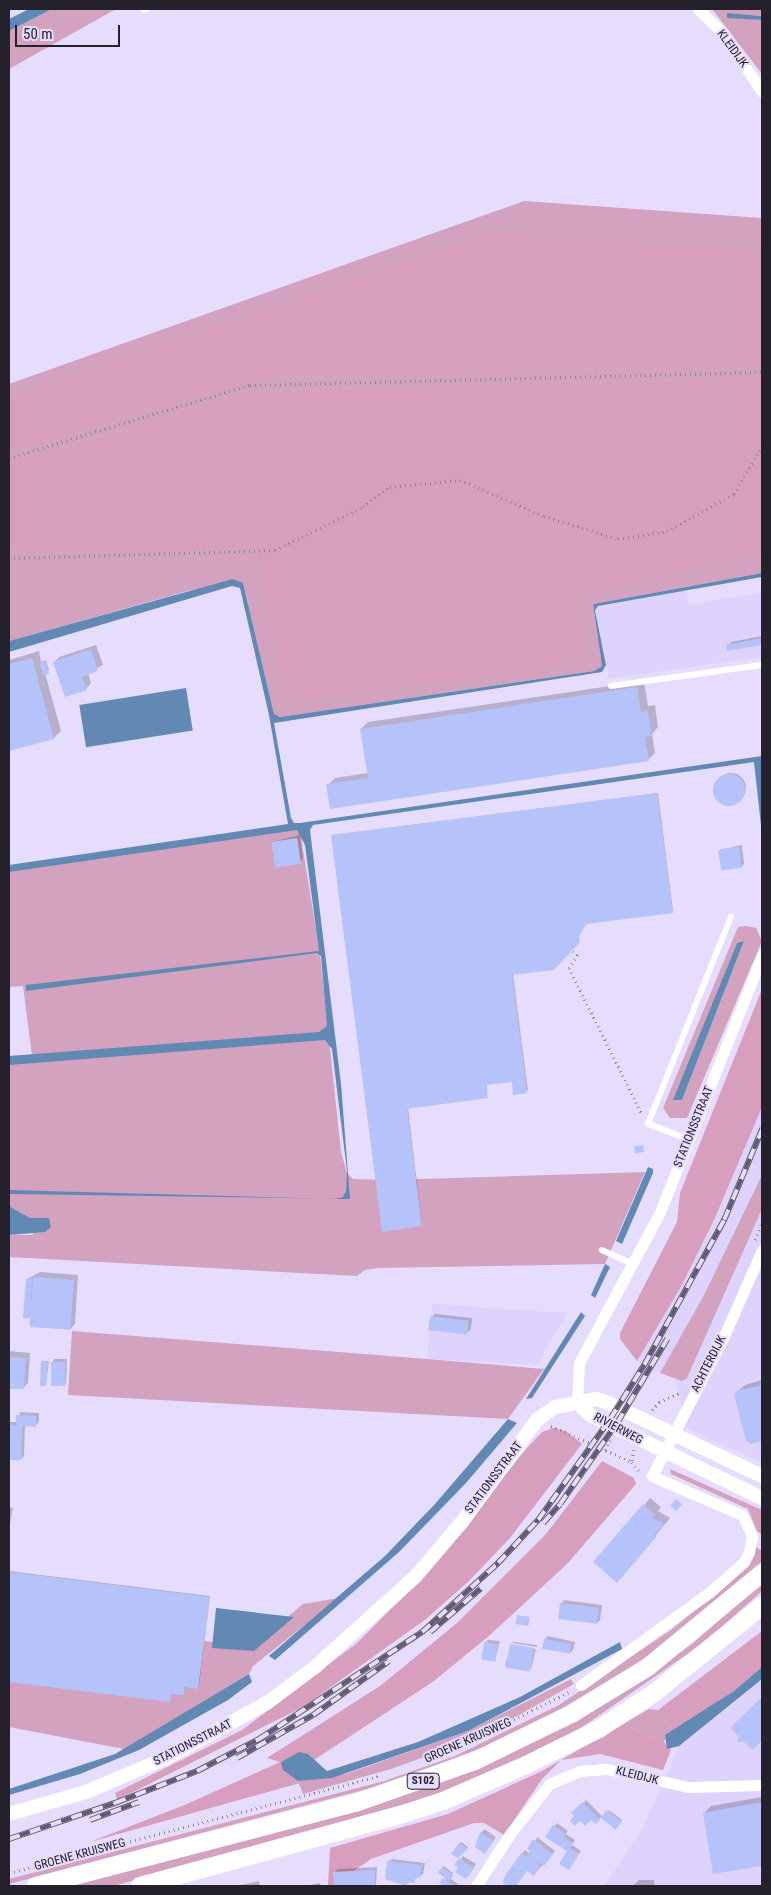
<!DOCTYPE html>
<style>
body{margin:0}
#map{position:relative;width:771px;height:1895px;overflow:hidden;background:#e6ddfe;font-family:"Roboto Condensed",sans-serif}
div>[style]{position:absolute}
[style*='--x']{left:calc(var(--x)*1px);top:calc(var(--y)*1px);width:calc(var(--w)*1px);rotate:calc(var(--a)*1deg)}
.built>*{inset:0;background:#ded3fc}
.green>*{inset:0;background:#d3a2be}
.forest>*{inset:0;background:#d79ebe}
.water>*{inset:0;background:#6189b4;transform-origin:0 0}
.shadow>*{inset:0;background:#0003}
.round{border-radius:50%}
.building>*{inset:0;background:#b6c3fa;transform-origin:0 0}
.path>*{height:2.5px;margin-top:-1.25px;transform-origin:0;background:repeating-linear-gradient(90deg,#8e889f 0 1px,transparent 0 5px)}
.service>*{height:5.5px;margin:-2.75px;padding:0 2.75px;transform-origin:2.75px;border-radius:2.75px;background:#fff}
.minor>*{height:11px;margin:-5.5px;padding:0 5.5px;transform-origin:5.5px;border-radius:5.5px;background:#fff}
.tertiary>*{height:14px;margin:-7px;padding:0 7px;transform-origin:7px;border-radius:7px;background:#fff}
.primary>*{height:18px;margin:-9px;padding:0 9px;transform-origin:9px;border-radius:9px;background:#fff}
.rail>*{height:5.5px;margin-top:-2.75px;transform-origin:0;background:repeating-linear-gradient(90deg,#e6ddfe 0 11px,#615b6e 0 22px);box-sizing:border-box;border-block:1px solid #615b6e}
span{translate:-50% -50%;white-space:nowrap;text-align:center;line-height:1.15;-webkit-text-stroke:4px #e6ddfe;paint-order:stroke}
.shield-label span{padding:1px 4px;background:#e6ddfe;border:1px solid;border-radius:4px;-webkit-text-stroke-width:0}
.shield-label{font-size:11px;color:#24202c;font-weight:700}
.street-label{font-size:12px;color:#24202c}
.frame{position:absolute;inset:0;border:10px solid #24202c;pointer-events:none}
.scale{position:absolute;left:15px;top:25px;width:105px;height:22px;box-sizing:border-box;border:2px solid #24202c;border-top:0;padding-left:6px;font-size:15px;line-height:18px;white-space:nowrap;color:#24202c;-webkit-text-stroke:4px #e6ddfe;paint-order:stroke}
</style>
<div id="map">
<div class="built">
<div style="clip-path:polygon(685px 589px,689px 605px,762px 592px,762px 657px,609px 679px,595px 607px)"></div>
<div style="clip-path:polygon(762px 1107px,762px 1175px,703px 1297px,660px 1373px,637px 1361px,681px 1287px,715px 1219px)"></div>
<div style="clip-path:polygon(762px 1195px,762px 1463px,686px 1428px,673px 1369px)"></div>
<div style="clip-path:polygon(432px 1304px,567px 1313px,537px 1365px,427px 1359px)"></div>
<div style="clip-path:polygon(762px 1638px,762px 1886px,604px 1886px,644px 1826px,701px 1695px)"></div>
</div>
<div class="green">
<div style="clip-path:polygon(52px 9px,116px 9px,9px 69px,9px 31px)"></div>
<div style="clip-path:polygon(712px 9px,762px 9px,762px 16px,727px 13px,727px 17px,762px 20px,762px 74px)"></div>
<div style="clip-path:polygon(524px 201px,762px 218px,762px 573px,593px 604px,602px 666px,594px 671px,280px 717px,274px 714px,243px 583px,191px 590px,9px 641px,9px 384px)"></div>
<div style="clip-path:polygon(299px 825px,320px 954px,341px 1152px,347px 1173px,353px 1179px,388px 1180px,645px 1172px,605px 1264px,378px 1268px,365px 1270px,357px 1276px,9px 1257px,9px 1235px,32px 1235px,49px 1218px,30px 1218px,9px 1206px,9px 1058px,32px 1056px,23px 986px,9px 987px,9px 866px)"></div>
<div style="clip-path:polygon(evenodd,746px 926px,756px 928px,762px 941px,687px 1118px,670px 1118px,663px 1108px,738px 927px,746px 926px,744px 941px,682px 1100px,674px 1100px,737px 943px,744px 941px)"></div>
<div style="clip-path:polygon(762px 1175px,762px 1209px,687px 1378px,682px 1381px,660px 1373px,703px 1297px)"></div>
<div style="clip-path:polygon(72px 1331px,427px 1359px,544px 1369px,508px 1419px,68px 1395px)"></div>
<div style="clip-path:polygon(670px 1469px,762px 1510px,762px 1535px,757px 1531px,748px 1509px,671px 1474px)"></div>
<div style="clip-path:polygon(756px 1547px,762px 1551px,762px 1561px,738px 1585px,643px 1660px,561px 1709px,494px 1743px,390px 1783px,9px 1884px,9px 1879px,384px 1781px,455px 1756px,559px 1705px,671px 1630px,747px 1567px)"></div>
<div style="clip-path:polygon(762px 1583px,762px 1591px,706px 1641px,568px 1737px,449px 1792px,276px 1843px,113px 1886px,62px 1886px,357px 1808px,640px 1680px,692px 1644px)"></div>
<div style="clip-path:polygon(339px 1598px,253px 1666px,249px 1674px,124px 1749px,9px 1727px,9px 1676px,169px 1696px,203px 1641px,253px 1646px,303px 1604px)"></div>
<div style="clip-path:polygon(571px 1679px,574px 1684px,519px 1715px,449px 1748px,391px 1769px,303px 1794px,298px 1781px,346px 1774px,468px 1731px)"></div>
<div style="clip-path:polygon(649px 1709px,658px 1710px,674px 1732px,666px 1737px,664px 1742px,623px 1724px)"></div>
</div>
<div class="forest">
<div style="clip-path:polygon(492px 233px,762px 253px,762px 366px,283px 373px,212px 390px,9px 450px,9px 399px)"></div>
<div style="clip-path:polygon(762px 379px,762px 551px,590px 591px,574px 604px,584px 650px,544px 669px,301px 697px,281px 675px,257px 552px,251px 546px,95px 552px,9px 545px,9px 466px,249px 393px)"></div>
<div style="clip-path:polygon(762px 989px,762px 1107px,715px 1218px,681px 1287px,637px 1361px,620px 1339px,620px 1333px,677px 1222px,680px 1193px)"></div>
<div style="clip-path:polygon(553px 1428px,566px 1431px,582px 1444px,510px 1538px,469px 1581px,426px 1619px,303px 1707px,117px 1800px,115px 1793px,242px 1730px,357px 1643px,413px 1587px,527px 1448px,542px 1432px)"></div>
<div style="clip-path:polygon(602px 1461px,634px 1478px,636px 1484px,568px 1563px,490px 1635px,434px 1681px,314px 1760px,308px 1754px,281px 1762px,298px 1781px,307px 1781px,90px 1842px,187px 1804px,280px 1762px,267px 1758px,380px 1686px,457px 1623px,546px 1534px)"></div>
<div style="clip-path:polygon(762px 1631px,762px 1667px,734px 1691px,674px 1732px,658px 1710px)"></div>
<div style="clip-path:polygon(623px 1724px,664px 1742px,671px 1750px,663px 1770px,600px 1754px,561px 1760px,542px 1779px,504px 1835px,484px 1823px,474px 1823px,371px 1859px,355px 1870px,346px 1886px,328px 1886px,330px 1848px,448px 1814px,542px 1771px,561px 1760px)"></div>
</div>
<div class="water">
<div style="clip-path:polygon(29px 9px,52px 9px,9px 31px,9px 19px)"></div>
<div style="clip-path:polygon(727px 13px,762px 16px,762px 20px,727px 18px)"></div>
<div style="clip-path:polygon(762px 573px,762px 577px,598px 606px,595px 610px,606px 665px,602px 672px,274px 723px,291px 818px,294px 823px,300px 823px,762px 756px,762px 835px,754px 762px,313px 825px,310px 830px,341px 1084px,350px 1199px,9px 1194px,9px 1190px,336px 1199px,343px 1197px,346px 1191px,347px 1171px,332px 1049px,325px 1040px,9px 1065px,9px 1056px,319px 1032px,327px 1026px,321px 956px,317px 953px,26px 991px,26px 985px,319px 951px,305px 845px,297px 830px,9px 872px,9px 865px,288px 824px,269px 715px,240px 588px,232px 586px,9px 652px,9px 641px,233px 579px,243px 583px,274px 714px,280px 717px,594px 671px,602px 666px,593px 604px)"></div>
<div style="left:186px;top:688px;width:43px;height:108px;rotate:81deg"></div>
<div style="clip-path:polygon(744px 941px,682px 1100px,673px 1100px,737px 943px)"></div>
<div style="clip-path:polygon(648px 1167px,653px 1169px,653px 1173px,622px 1244px,616px 1241px)"></div>
<div style="clip-path:polygon(9px 1206px,30px 1218px,49px 1218px,51px 1227px,45px 1232px,9px 1235px)"></div>
<div style="clip-path:polygon(605px 1264px,610px 1267px,595px 1298px,591px 1295px)"></div>
<div style="clip-path:polygon(581px 1312px,585px 1316px,563px 1350px,532px 1398px,526px 1399px)"></div>
<div style="clip-path:polygon(508px 1419px,517px 1423px,466px 1483px,399px 1552px,275px 1660px,269px 1656px,385px 1556px,435px 1504px)"></div>
<div style="clip-path:polygon(216px 1608px,294px 1617px,254px 1651px,212px 1648px)"></div>
<div style="clip-path:polygon(620px 1642px,622px 1649px,468px 1731px,332px 1778px,298px 1781px,283px 1770px,281px 1762px,299px 1752px,308px 1754px,327px 1771px,418px 1742px,520px 1697px)"></div>
<div style="clip-path:polygon(762px 1667px,762px 1679px,679px 1746px,667px 1749px,665px 1735px,734px 1691px)"></div>
<div style="clip-path:polygon(249px 1674px,252px 1682px,228px 1700px,139px 1750px,80px 1774px,9px 1795px,9px 1789px,115px 1754px)"></div>
</div>
<div class="shadow">
<div style="clip-path:polygon(762px 636px,762px 643px,728px 649px,731px 642px)"></div>
<div style="clip-path:polygon(96px 645px,103px 665px,88px 673px,91px 683px,86px 689px,54px 662px,59px 657px)"></div>
<div style="clip-path:polygon(39px 651px,41px 662px,46px 660px,49px 670px,45px 673px,61px 731px,54px 738px,9px 750px,9px 660px)"></div>
<div style="clip-path:polygon(644px 681px,648px 706px,655px 705px,658px 727px,652px 734px,655px 753px,648px 760px,328px 785px,335px 778px,368px 773px,361px 729px,368px 722px)"></div>
<div class="round" style="left:716px;top:773px;width:30px;height:30px"></div>
<div style="clip-path:polygon(658px 793px,673px 911px,586px 923px,578px 938px,580px 940px,553px 969px,513px 974px,528px 1091px,513px 1080px,487px 1084px,487px 1097px,408px 1107px,422px 1225px,333px 835px)"></div>
<div style="clip-path:polygon(300px 835px,303px 859px,300px 862px,272px 842px)"></div>
<div style="clip-path:polygon(742px 845px,744px 864px,741px 867px,719px 850px)"></div>
<div style="clip-path:polygon(40px 1272px,78px 1275px,75px 1324px,70px 1329px,32px 1314px,29px 1317px,27px 1279px)"></div>
<div style="clip-path:polygon(435px 1314px,472px 1318px,471px 1329px,468px 1332px,431px 1317px)"></div>
<div style="clip-path:polygon(9px 1351px,30px 1353px,28px 1383px,23px 1388px,9px 1387px)"></div>
<div style="clip-path:polygon(55px 1359px,67px 1359px,66px 1383px,63px 1386px,52px 1362px)"></div>
<div style="clip-path:polygon(44px 1361px,49px 1361px,46px 1385px,42px 1362px)"></div>
<div style="clip-path:polygon(762px 1380px,762px 1440px,751px 1442px,737px 1392px,745px 1385px)"></div>
<div style="clip-path:polygon(20px 1412px,39px 1413px,39px 1422px,35px 1426px,25px 1425px,24px 1456px,21px 1459px,9px 1459px,9px 1422px,17px 1422px)"></div>
<div style="clip-path:polygon(650px 1498px,661px 1507px,658px 1511px,670px 1518px,624px 1574px,644px 1505px)"></div>
<div style="clip-path:polygon(9px 1507px,13px 1508px,9px 1529px)"></div>
<div style="clip-path:polygon(9px 1571px,210px 1596px,199px 1686px,186px 1686px,184px 1694px,171px 1693px,169px 1701px,9px 1680px)"></div>
<div style="clip-path:polygon(564px 1600px,602px 1605px,600px 1620px,597px 1623px,561px 1604px)"></div>
<div style="clip-path:polygon(548px 1636px,575px 1642px,573px 1650px,570px 1653px,545px 1639px)"></div>
<div style="clip-path:polygon(488px 1640px,500px 1641px,495px 1660px,485px 1643px)"></div>
<div style="clip-path:polygon(514px 1642px,537px 1645px,537px 1647px,512px 1643px)"></div>
<div style="clip-path:polygon(511px 1645px,536px 1649px,531px 1669px,505px 1666px)"></div>
<div style="clip-path:polygon(762px 1797px,762px 1864px,714px 1873px,704px 1813px,711px 1806px)"></div>
<div style="clip-path:polygon(586px 1800px,603px 1817px,609px 1810px,622px 1820px,616px 1828px,601px 1817px,596px 1822px,591px 1818px,576px 1816px,573px 1813px)"></div>
<div style="clip-path:polygon(557px 1823px,568px 1831px,566px 1834px,575px 1840px,572px 1845px,581px 1851px,569px 1869px,569px 1850px,554px 1826px)"></div>
<div style="clip-path:polygon(484px 1829px,496px 1837px,488px 1849px,478px 1837px)"></div>
<div style="clip-path:polygon(537px 1837px,555px 1851px,537px 1871px,527px 1870px,516px 1886px,509px 1886px,504px 1883px,522px 1854px,525px 1850px,530px 1854px)"></div>
<div style="clip-path:polygon(461px 1842px,468px 1847px,458px 1857px,453px 1853px)"></div>
<div style="clip-path:polygon(463px 1856px,476px 1864px,469px 1875px,456px 1865px)"></div>
<div style="clip-path:polygon(392px 1859px,425px 1863px,423px 1874px,405px 1885px,388px 1862px)"></div>
<div style="clip-path:polygon(444px 1866px,453px 1873px,450px 1878px,458px 1884px,457px 1886px,444px 1886px,446px 1877px,439px 1872px)"></div>
<div style="clip-path:polygon(377px 1867px,376px 1886px,347px 1886px,335px 1872px,338px 1869px)"></div>
<div style="clip-path:polygon(639px 1880px,654px 1880px,655px 1886px,633px 1886px)"></div>
<div style="clip-path:polygon(259px 1881px,260px 1886px,239px 1886px,241px 1885px)"></div>
<div style="clip-path:polygon(320px 1883px,321px 1886px,304px 1886px)"></div>
</div>
<div class="building">
<div style="clip-path:polygon(762px 638px,762px 645px,727px 651px,726px 645px)"></div>
<div style="clip-path:polygon(91px 649px,98px 671px,82px 677px,87px 690px,65px 697px,53px 662px)"></div>
<div style="clip-path:polygon(32px 658px,54px 739px,9px 751px,9px 664px)"></div>
<div style="left:45px;top:661px;width:13px;height:6px;rotate:72deg"></div>
<div style="clip-path:polygon(637px 687px,641px 712px,648px 711px,652px 736px,645px 737px,649px 761px,330px 809px,326px 784px,368px 778px,360px 729px)"></div>
<div class="round" style="left:713px;top:774px;width:32px;height:32px"></div>
<div style="clip-path:polygon(657px 793px,673px 913px,586px 924px,577px 940px,580px 942px,554px 970px,512px 975px,527px 1093px,513px 1095px,512px 1082px,486px 1085px,488px 1098px,407px 1109px,422px 1226px,382px 1232px,331px 835px)"></div>
<div style="left:297px;top:838px;width:26px;height:26px;rotate:81deg"></div>
<div style="left:739px;top:847px;width:21px;height:21px;rotate:82deg"></div>
<div style="left:643px;top:1145px;width:7px;height:9px;rotate:82deg"></div>
<div style="left:33px;top:1277px;width:41px;height:50px;rotate:4deg"></div>
<div style="clip-path:polygon(26px 1279px,32px 1279px,30px 1318px,23px 1318px)"></div>
<div style="left:430px;top:1316px;width:39px;height:14px;rotate:7deg"></div>
<div style="clip-path:polygon(9px 1357px,26px 1358px,24px 1389px,9px 1389px)"></div>
<div style="clip-path:polygon(41px 1361px,48px 1362px,46px 1386px,40px 1386px)"></div>
<div style="left:51px;top:1362px;width:14px;height:24px"></div>
<div style="clip-path:polygon(762px 1380px,762px 1441px,751px 1444px,746px 1441px,734px 1395px,736px 1391px,759px 1386px)"></div>
<div style="clip-path:polygon(16px 1415px,36px 1416px,36px 1427px,22px 1426px,21px 1460px,9px 1460px,9px 1425px,16px 1425px)"></div>
<div style="left:676px;top:1499px;width:8px;height:9px;rotate:40deg"></div>
<div style="clip-path:polygon(643px 1504px,655px 1515px,652px 1518px,662px 1522px,663px 1526px,654px 1534px,657px 1536px,617px 1583px,593px 1562px)"></div>
<div style="clip-path:polygon(9px 1572px,210px 1597px,198px 1689px,185px 1687px,184px 1695px,171px 1694px,170px 1702px,9px 1682px)"></div>
<div style="left:560px;top:1603px;width:39px;height:16px;rotate:7deg"></div>
<div style="left:517px;top:1615px;width:13px;height:9px;rotate:9deg"></div>
<div style="left:544px;top:1639px;width:28px;height:10px;rotate:10deg"></div>
<div style="left:484px;top:1642px;width:14px;height:18px;rotate:8deg"></div>
<div style="left:510px;top:1644px;width:24px;height:24px;rotate:9deg"></div>
<div style="clip-path:polygon(762px 1697px,762px 1741px,752px 1750px,743px 1741px,737px 1743px,739px 1737px,730px 1728px)"></div>
<div style="clip-path:polygon(582px 1802px,600px 1820px,596px 1824px,591px 1820px,585px 1826px,580px 1821px,575px 1826px,570px 1821px,574px 1816px,571px 1813px)"></div>
<div style="clip-path:polygon(762px 1802px,762px 1866px,713px 1874px,703px 1813px)"></div>
<div style="left:607px;top:1810px;width:19px;height:10px;rotate:39deg"></div>
<div style="clip-path:polygon(553px 1825px,566px 1834px,564px 1837px,573px 1844px,570px 1848px,579px 1854px,569px 1870px,559px 1864px,567px 1851px,545px 1837px)"></div>
<div style="clip-path:polygon(480px 1832px,493px 1841px,485px 1854px,475px 1847px)"></div>
<div style="clip-path:polygon(533px 1839px,553px 1854px,544px 1866px,535px 1861px,540px 1866px,534px 1876px,527px 1871px,516px 1886px,507px 1886px,503px 1883px,505px 1876px,521px 1853px,526px 1856px,530px 1851px,527px 1849px)"></div>
<div style="clip-path:polygon(459px 1843px,468px 1849px,458px 1858px,451px 1854px)"></div>
<div style="clip-path:polygon(459px 1858px,474px 1868px,466px 1879px,455px 1872px,458px 1868px,454px 1865px)"></div>
<div style="clip-path:polygon(387px 1861px,422px 1865px,420px 1878px,415px 1878px,415px 1883px,407px 1882px,406px 1886px,385px 1879px)"></div>
<div style="left:442px;top:1867px;width:14px;height:7px;rotate:36deg"></div>
<div style="clip-path:polygon(375px 1870px,375px 1886px,334px 1885px,333px 1872px)"></div>
<div style="clip-path:polygon(443px 1878px,454px 1886px,444px 1886px,439px 1883px)"></div>
</div>
<div class="path">
<div style="--x:9;--y:458;--w:252;--a:-16.9"></div>
<div style="--x:250;--y:385;--w:512;--a:-1.45"></div>
<div style="--x:9;--y:558;--w:266;--a:-1.7"></div>
<div style="--x:275;--y:550;--w:98;--a:-26"></div>
<div style="--x:363;--y:507;--w:34;--a:-37"></div>
<div style="--x:390;--y:487;--w:70;--a:-5.7"></div>
<div style="--x:460;--y:480;--w:91;--a:23.2"></div>
<div style="--x:544;--y:516;--w:77;--a:17.3"></div>
<div style="--x:618;--y:539;--w:50;--a:-9.3"></div>
<div style="--x:667;--y:531;--w:77;--a:-28.9"></div>
<div style="--x:734;--y:494;--w:56;--a:-59.7"></div>
<div style="--x:573;--y:951;--w:6;--a:39"></div>
<div style="--x:578;--y:955;--w:16;--a:125"></div>
<div style="--x:569;--y:968;--w:163;--a:63.4"></div>
<div style="--x:755;--y:1240;--w:18;--a:-68"></div>
<div style="--x:652;--y:1410;--w:11;--a:-49"></div>
<div style="--x:659;--y:1402;--w:23;--a:-23"></div>
<div style="--x:551;--y:1426;--w:89;--a:24"></div>
<div style="--x:605;--y:1450;--w:11;--a:-63"></div>
<div style="--x:634;--y:1450;--w:12;--a:99"></div>
<div style="--x:632;--y:1462;--w:13;--a:51"></div>
<div style="--x:442;--y:1755;--w:144;--a:-26.4"></div>
<div style="--x:9;--y:1873;--w:383;--a:-14.7"></div>
</div>
<div class="service">
<div style="--x:144;--y:10;--w:3;--a:-18"></div>
<div style="--x:611;--y:686;--w:152;--a:-7.9"></div>
<div style="--x:689;--y:1140;--w:44;--a:-158.7"></div>
<div style="--x:648;--y:1124;--w:223;--a:-68.2"></div>
<div style="--x:602;--y:1250;--w:35;--a:24"></div>
</div>
<div class="minor">
<div style="--x:698;--y:9;--w:36;--a:44"></div>
<div style="--x:724;--y:34;--w:69;--a:56.8"></div>
<div style="--x:577;--y:1402;--w:39;--a:-87"></div>
<div style="--x:579;--y:1363;--w:171;--a:-61.8"></div>
<div style="--x:660;--y:1212;--w:276;--a:-68.3"></div>
<div style="--x:581;--y:1685;--w:159;--a:-35.8"></div>
<div style="--x:710;--y:1592;--w:45;--a:-41.4"></div>
<div style="--x:744;--y:1562;--w:11;--a:-63"></div>
<div style="--x:749;--y:1552;--w:16;--a:-79"></div>
<div style="--x:752;--y:1536;--w:23;--a:-115"></div>
<div style="--x:742;--y:1515;--w:98;--a:-156.6"></div>
<div style="--x:652;--y:1476;--w:157;--a:-62.8"></div>
<div style="--x:724;--y:1336;--w:94;--a:-66.2"></div>
<div style="--x:476;--y:1886;--w:62;--a:-56.8"></div>
<div style="--x:510;--y:1834;--w:63;--a:-52"></div>
<div style="--x:549;--y:1784;--w:33;--a:-23"></div>
<div style="--x:579;--y:1771;--w:28;--a:-4"></div>
<div style="--x:607;--y:1769;--w:84;--a:12.4"></div>
<div style="--x:689;--y:1787;--w:73;--a:-1.6"></div>
</div>
<div class="tertiary">
<div style="--x:577;--y:1402;--w:18;--a:45"></div>
<div style="--x:590;--y:1415;--w:191;--a:25.8"></div>
<div style="--x:9;--y:1814;--w:80;--a:-15.9"></div>
<div style="--x:86;--y:1792;--w:87;--a:-23"></div>
<div style="--x:166;--y:1758;--w:115;--a:-28.6"></div>
<div style="--x:267;--y:1703;--w:60;--a:-36.9"></div>
<div style="--x:315;--y:1667;--w:136;--a:-42"></div>
<div style="--x:416;--y:1576;--w:71;--a:-49.6"></div>
<div style="--x:462;--y:1522;--w:127;--a:-53.7"></div>
<div style="--x:537;--y:1420;--w:22;--a:-36"></div>
<div style="--x:555;--y:1407;--w:42;--a:-11"></div>
<div style="--x:596;--y:1399;--w:10;--a:17"></div>
<div style="--x:606;--y:1402;--w:173;--a:25.4"></div>
</div>
<div class="primary">
<div style="--x:36;--y:1886;--w:330;--a:-14.6"></div>
<div style="--x:355;--y:1803;--w:127;--a:-19.3"></div>
<div style="--x:475;--y:1761;--w:109;--a:-26.1"></div>
<div style="--x:573;--y:1713;--w:88;--a:-31.5"></div>
<div style="--x:648;--y:1667;--w:148;--a:-39.5"></div>
<div style="--x:140;--y:1886;--w:270;--a:-15.3"></div>
<div style="--x:400;--y:1815;--w:45;--a:-18"></div>
<div style="--x:443;--y:1801;--w:90;--a:-23.4"></div>
<div style="--x:526;--y:1765;--w:81;--a:-26.3"></div>
<div style="--x:599;--y:1729;--w:66;--a:-33.2"></div>
<div style="--x:654;--y:1693;--w:139;--a:-38.9"></div>
</div>
<div class="rail">
<div style="--x:543;--y:1523;--w:25;--a:-48"></div>
<div style="--x:560;--y:1504;--w:99;--a:-54.9"></div>
<div style="--x:617;--y:1423;--w:98;--a:-59.2"></div>
<div style="--x:430;--y:1632;--w:67;--a:-40.8"></div>
<div style="--x:237;--y:1758;--w:87;--a:-29.5"></div>
<div style="--x:313;--y:1715;--w:93;--a:-35.4"></div>
<div style="--x:90;--y:1820;--w:52;--a:-20.2"></div>
<div style="--x:9;--y:1839;--w:112;--a:-18.8"></div>
<div style="--x:115;--y:1803;--w:88;--a:-21.3"></div>
<div style="--x:197;--y:1771;--w:70;--a:-27.3"></div>
<div style="--x:259;--y:1739;--w:195;--a:-33.3"></div>
<div style="--x:422;--y:1632;--w:103;--a:-42.2"></div>
<div style="--x:498;--y:1563;--w:59;--a:-47.1"></div>
<div style="--x:538;--y:1520;--w:124;--a:-54.5"></div>
<div style="--x:610;--y:1419;--w:64;--a:-57.8"></div>
<div style="--x:644;--y:1365;--w:166;--a:-61.1"></div>
<div style="--x:724;--y:1220;--w:99;--a:-67.3"></div>
</div>
<div class="shield-label">
<span style="left:423px;top:1781px">S102</span>
</div>
<div class="street-label">
<span style="left:732px;top:49px;rotate:54deg">KLEIDIJK</span>
<span style="left:694px;top:1127px;rotate:-68deg">STATIONSSTRAAT</span>
<span style="left:709px;top:1364px;rotate:-63deg">ACHTERDIJK</span>
<span style="left:618px;top:1429px;rotate:28deg">RIVIERWEG</span>
<span style="left:494px;top:1478px;rotate:-53deg">STATIONSSTRAAT</span>
<span style="left:468px;top:1741px;rotate:-24deg">GROENE KRUISWEG</span>
<span style="left:193px;top:1743px;rotate:-27deg">STATIONSSTRAAT</span>
<span style="left:637px;top:1776px;rotate:14deg">KLEIDIJK</span>
<span style="left:80px;top:1855px;rotate:-15deg">GROENE KRUISWEG</span>
</div>
<div class="frame"></div>
<div class="scale">50 m</div>
</div>
